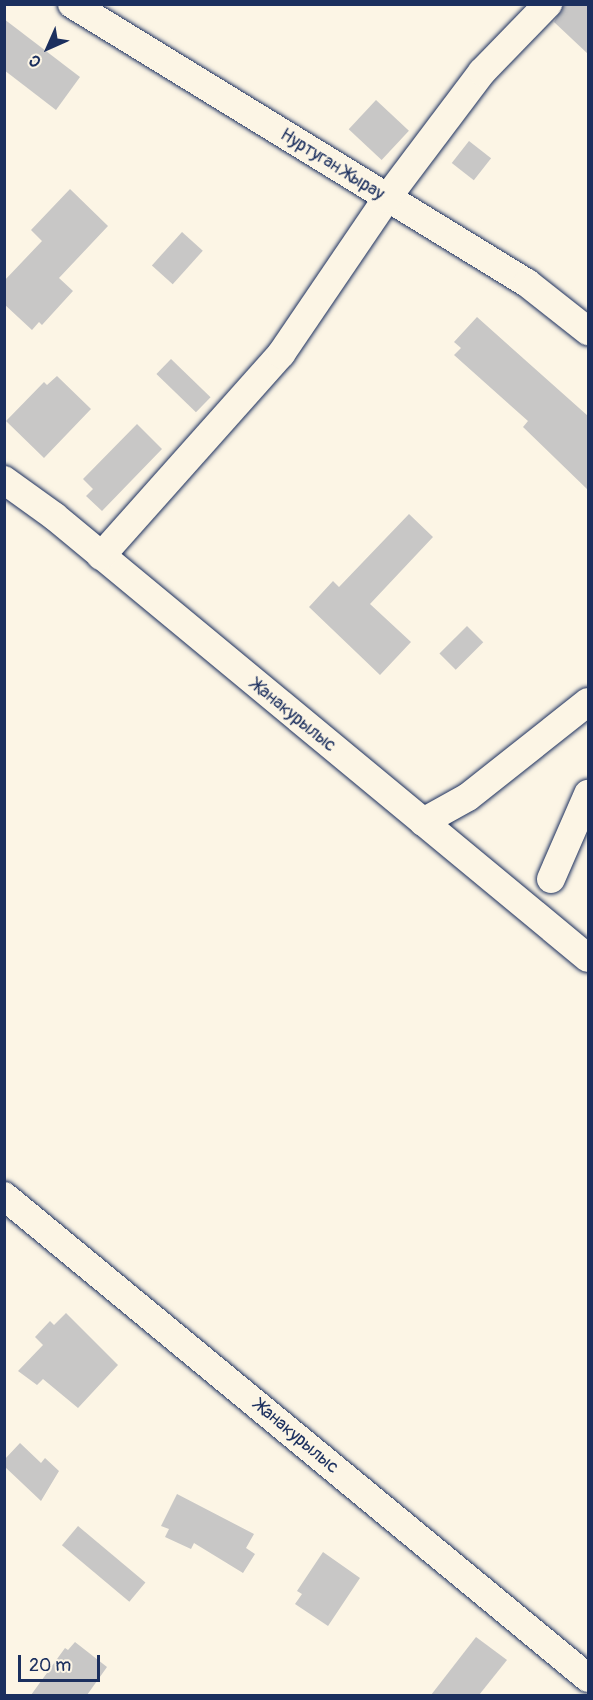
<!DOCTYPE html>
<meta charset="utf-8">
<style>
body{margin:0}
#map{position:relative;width:593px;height:1700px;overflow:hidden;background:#fcf5e5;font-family:Pangolin,sans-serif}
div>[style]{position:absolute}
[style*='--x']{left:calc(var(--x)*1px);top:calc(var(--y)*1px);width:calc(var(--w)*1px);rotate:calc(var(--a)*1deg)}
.building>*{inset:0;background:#c8c7c6;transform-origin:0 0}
.roads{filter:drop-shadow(0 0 2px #1b2f5e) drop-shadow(0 0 2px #1b2f5e)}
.street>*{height:28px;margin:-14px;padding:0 14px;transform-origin:14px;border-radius:14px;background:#fcf5e5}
span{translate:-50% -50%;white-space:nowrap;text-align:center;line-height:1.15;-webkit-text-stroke:5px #fcf5e5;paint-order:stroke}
.street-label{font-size:18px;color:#1b2f5e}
.frame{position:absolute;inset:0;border:6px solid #1b2f5e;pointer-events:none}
.north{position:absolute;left:18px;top:18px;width:60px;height:60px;-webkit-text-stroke:4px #fcf5e5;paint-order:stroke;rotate:225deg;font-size:16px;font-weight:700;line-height:24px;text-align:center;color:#1b2f5e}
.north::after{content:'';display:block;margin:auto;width:21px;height:27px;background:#1b2f5e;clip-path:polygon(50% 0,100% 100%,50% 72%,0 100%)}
.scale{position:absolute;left:18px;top:1655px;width:82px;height:27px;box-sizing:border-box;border:3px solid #1b2f5e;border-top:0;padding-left:8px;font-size:18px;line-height:21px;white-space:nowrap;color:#1b2f5e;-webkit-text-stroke:4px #fcf5e5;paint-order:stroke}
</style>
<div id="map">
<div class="building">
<div style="clip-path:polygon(564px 4px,588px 4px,588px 54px,554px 22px)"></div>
<div style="clip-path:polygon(4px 19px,80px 77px,56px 110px,4px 70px)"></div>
<div style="left:376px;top:100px;width:45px;height:40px;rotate:43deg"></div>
<div style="left:469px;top:141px;width:28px;height:28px;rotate:38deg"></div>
<div style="clip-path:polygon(70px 189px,108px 226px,59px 278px,73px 291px,42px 325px,39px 322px,32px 330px,4px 304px,4px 281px,42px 241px,31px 230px)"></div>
<div style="left:182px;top:232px;width:28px;height:45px;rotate:42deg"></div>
<div style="clip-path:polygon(477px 317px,588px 416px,588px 490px,523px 427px,528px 421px,454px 355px,461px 348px,454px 342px)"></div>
<div style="left:171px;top:359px;width:55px;height:21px;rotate:44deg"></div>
<div style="clip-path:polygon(57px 376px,91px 409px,44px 458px,6px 421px,44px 382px,47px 385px)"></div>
<div style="clip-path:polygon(137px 424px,162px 449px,102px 511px,86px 496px,93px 489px,83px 479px)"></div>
<div style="clip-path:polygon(409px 514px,433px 537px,370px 604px,411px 642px,380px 675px,309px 607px,333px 581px,339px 587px)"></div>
<div style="left:467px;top:626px;width:23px;height:39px;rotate:45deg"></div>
<div style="clip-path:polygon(66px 1313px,118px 1365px,78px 1408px,43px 1379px,37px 1385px,18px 1371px,43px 1345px,35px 1337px,50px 1321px,54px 1325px)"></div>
<div style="clip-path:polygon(20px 1443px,41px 1463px,45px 1458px,59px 1471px,41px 1501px,4px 1466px,4px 1460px)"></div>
<div style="clip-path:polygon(177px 1494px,254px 1534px,246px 1548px,255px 1554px,243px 1573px,194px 1543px,191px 1549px,165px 1537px,169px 1529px,161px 1526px)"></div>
<div style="left:78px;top:1526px;width:88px;height:25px;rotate:40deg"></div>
<div style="clip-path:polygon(323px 1552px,360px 1578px,328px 1626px,295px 1604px,302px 1594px,297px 1591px)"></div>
<div style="clip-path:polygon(476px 1637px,507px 1660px,479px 1695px,431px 1695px)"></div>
<div style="clip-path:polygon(75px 1642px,107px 1667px,87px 1695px,31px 1695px,65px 1648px,68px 1650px)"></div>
</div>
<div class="roads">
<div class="street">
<div style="--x:72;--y:4;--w:534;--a:31.52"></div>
<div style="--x:527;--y:283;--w:78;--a:38.2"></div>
<div style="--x:4;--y:480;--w:62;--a:35.8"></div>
<div style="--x:54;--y:516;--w:693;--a:39.62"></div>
<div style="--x:101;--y:556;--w:271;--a:-48.3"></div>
<div style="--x:281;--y:354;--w:189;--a:-55.8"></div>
<div style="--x:387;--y:198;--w:158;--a:-53"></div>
<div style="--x:482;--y:72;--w:95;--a:-45.9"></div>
<div style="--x:423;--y:822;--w:51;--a:-29.1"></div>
<div style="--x:468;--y:797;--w:153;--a:-38.4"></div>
<div style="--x:551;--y:879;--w:93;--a:-66.5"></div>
<div style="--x:4;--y:1196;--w:757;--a:39.53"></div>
</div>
</div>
<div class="street-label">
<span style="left:332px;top:165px;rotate:32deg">Нуртуган Жырау</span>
<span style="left:293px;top:716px;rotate:39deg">Жанакурылыс</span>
<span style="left:296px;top:1437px;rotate:40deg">Жанакурылыс</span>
</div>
<div class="frame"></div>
<div class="north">С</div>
<div class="scale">20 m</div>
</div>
